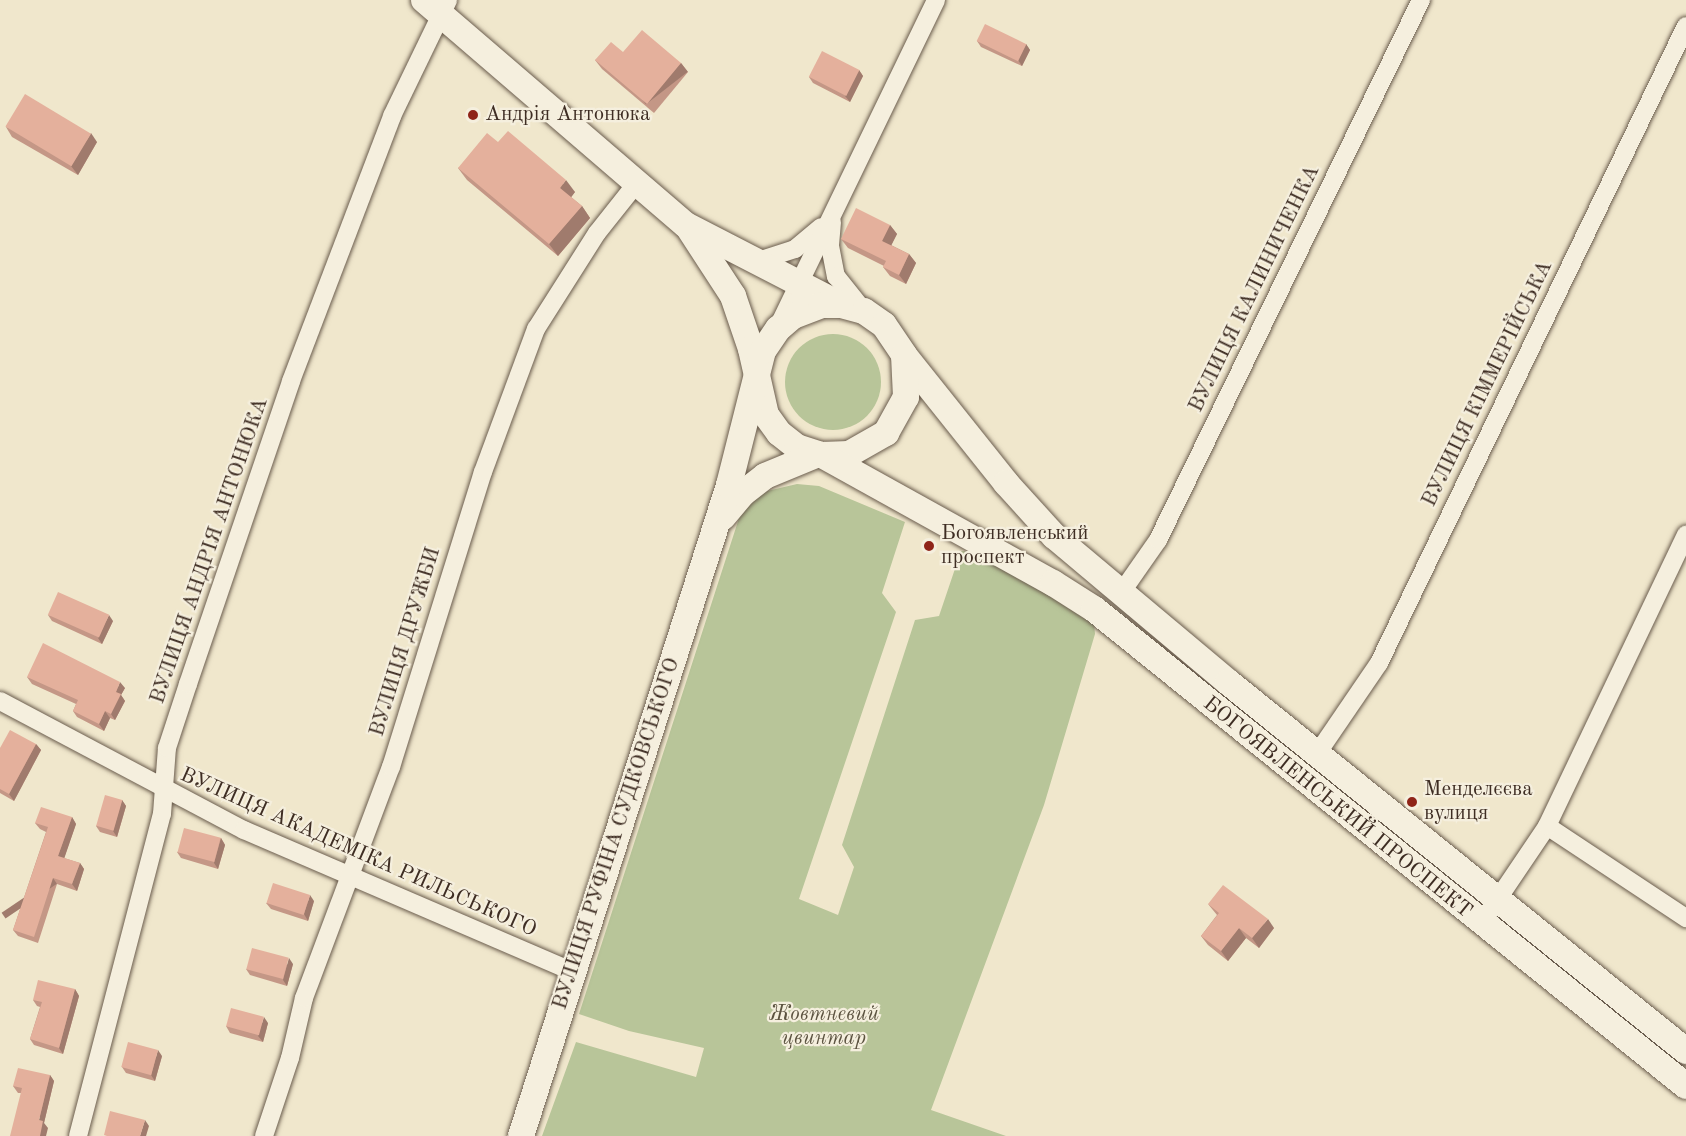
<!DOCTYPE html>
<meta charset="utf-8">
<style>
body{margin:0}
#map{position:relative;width:1686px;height:1136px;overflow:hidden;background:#f0e7cc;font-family:"Old Standard TT",serif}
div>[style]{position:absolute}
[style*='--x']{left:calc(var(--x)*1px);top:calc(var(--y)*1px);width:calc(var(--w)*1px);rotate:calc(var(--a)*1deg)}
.green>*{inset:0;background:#b8c599}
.round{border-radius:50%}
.roads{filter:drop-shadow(0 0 2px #6a5c4d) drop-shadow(0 0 2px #6a5c4d)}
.street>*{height:18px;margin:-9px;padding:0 9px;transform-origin:9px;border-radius:9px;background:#f5efde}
.secondary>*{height:26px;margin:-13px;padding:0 13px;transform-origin:13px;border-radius:13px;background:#f5efde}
.wall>*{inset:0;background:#c49786}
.shaded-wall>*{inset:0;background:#a07b6d;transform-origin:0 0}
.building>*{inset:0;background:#e4b09c;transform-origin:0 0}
.dots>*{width:16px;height:16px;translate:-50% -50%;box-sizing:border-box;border:3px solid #f5efde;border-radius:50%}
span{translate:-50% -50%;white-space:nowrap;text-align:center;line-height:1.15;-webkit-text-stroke:4.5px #f5efde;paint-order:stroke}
.poi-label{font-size:21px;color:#3e2d23}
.left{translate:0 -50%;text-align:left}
.street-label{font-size:21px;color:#3e2d23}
.park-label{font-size:21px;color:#5c5340;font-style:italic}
</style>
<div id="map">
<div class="green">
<div class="round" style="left:785px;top:334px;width:96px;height:96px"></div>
<div style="clip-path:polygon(797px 484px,819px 486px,905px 522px,882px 593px,896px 612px,799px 899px,838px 915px,854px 867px,842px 845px,915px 620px,939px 616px,961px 551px,981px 552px,1094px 623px,1095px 634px,1044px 805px,931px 1110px,1006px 1136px,542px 1136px,576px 1042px,696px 1077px,704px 1048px,629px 1031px,579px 1014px,740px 515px,763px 492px)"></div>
</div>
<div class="roads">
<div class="street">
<div style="--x:832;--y:222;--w:24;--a:95"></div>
<div style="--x:830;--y:246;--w:31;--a:79"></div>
<div style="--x:836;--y:276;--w:43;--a:51.5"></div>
<div style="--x:758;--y:261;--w:39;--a:-18"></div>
<div style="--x:795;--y:249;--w:34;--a:-40"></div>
<div style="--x:779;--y:325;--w:361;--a:-64.2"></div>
<div style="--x:1121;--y:593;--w:65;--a:-55.1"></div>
<div style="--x:1158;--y:540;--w:601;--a:-64.03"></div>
<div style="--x:0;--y:701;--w:276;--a:27.9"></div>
<div style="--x:244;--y:830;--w:358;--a:23.3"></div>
<div style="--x:1317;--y:754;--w:110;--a:-55.7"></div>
<div style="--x:1379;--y:663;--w:707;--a:-64.27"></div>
<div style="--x:1547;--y:826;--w:167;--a:33.5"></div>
<div style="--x:1481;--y:924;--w:118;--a:-56"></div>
<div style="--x:1547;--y:826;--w:323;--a:-64.5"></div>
<div style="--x:78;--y:1136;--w:333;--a:-75.4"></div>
<div style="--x:162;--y:814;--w:66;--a:-85.7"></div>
<div style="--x:167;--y:748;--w:67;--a:-71.8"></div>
<div style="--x:188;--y:684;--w:320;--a:-71.2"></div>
<div style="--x:291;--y:381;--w:284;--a:-69.1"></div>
<div style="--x:392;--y:116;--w:129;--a:-64.2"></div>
<div style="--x:264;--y:1136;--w:82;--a:-71.6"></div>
<div style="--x:290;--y:1058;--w:62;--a:-76.9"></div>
<div style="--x:304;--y:998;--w:247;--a:-69.4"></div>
<div style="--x:391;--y:767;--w:309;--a:-72.7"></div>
<div style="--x:483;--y:472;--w:153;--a:-69.7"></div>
<div style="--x:536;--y:329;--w:114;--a:-57.6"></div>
<div style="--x:597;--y:233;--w:63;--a:-51.5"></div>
</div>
<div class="secondary">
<div style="--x:424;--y:0;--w:345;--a:40.7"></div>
<div style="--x:686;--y:225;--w:174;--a:27.3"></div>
<div style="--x:841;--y:305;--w:24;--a:15"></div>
<div style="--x:864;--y:311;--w:24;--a:35"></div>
<div style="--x:884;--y:325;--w:36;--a:56"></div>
<div style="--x:904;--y:355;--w:164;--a:51.4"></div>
<div style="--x:1006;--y:483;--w:72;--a:47.8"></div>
<div style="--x:1054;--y:536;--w:227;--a:40"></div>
<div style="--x:1228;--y:682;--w:588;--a:38.86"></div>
<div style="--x:690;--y:230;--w:79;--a:56.9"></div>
<div style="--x:733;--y:296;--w:56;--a:71.2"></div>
<div style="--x:751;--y:349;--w:68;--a:77.2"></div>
<div style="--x:766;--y:415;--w:22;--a:54"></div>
<div style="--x:779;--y:433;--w:23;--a:38"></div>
<div style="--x:797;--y:447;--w:26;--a:18"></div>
<div style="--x:822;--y:455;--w:27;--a:-2"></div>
<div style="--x:849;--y:454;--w:43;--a:-29.6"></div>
<div style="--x:886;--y:433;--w:41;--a:-60.9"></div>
<div style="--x:906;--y:397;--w:42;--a:-92.7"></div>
<div style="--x:822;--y:455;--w:264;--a:29"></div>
<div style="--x:1053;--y:583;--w:49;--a:32.4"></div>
<div style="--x:1094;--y:609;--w:760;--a:38.86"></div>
<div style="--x:723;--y:517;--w:30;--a:-50"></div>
<div style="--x:742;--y:494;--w:29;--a:-38"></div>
<div style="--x:765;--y:476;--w:57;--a:-22.5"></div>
<div style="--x:521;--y:1136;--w:683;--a:-72.28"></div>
<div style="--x:729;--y:485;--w:138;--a:-75.8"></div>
<div style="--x:763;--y:351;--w:27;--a:-56"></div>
<div style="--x:778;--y:329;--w:20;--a:-41"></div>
<div style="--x:793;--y:316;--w:30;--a:-21"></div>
<div style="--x:821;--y:305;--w:20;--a:0"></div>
</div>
</div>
<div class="wall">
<div style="clip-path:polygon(977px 41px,1026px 44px,1030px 50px,1022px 66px,981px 47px)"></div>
<div style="clip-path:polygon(623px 52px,681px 63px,688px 72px,654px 113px,602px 69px,595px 60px)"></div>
<div style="clip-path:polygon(859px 70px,863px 76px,850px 102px,813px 83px,809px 77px)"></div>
<div style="clip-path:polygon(6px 127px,97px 142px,78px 175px,12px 137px)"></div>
<div style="clip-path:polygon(498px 142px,575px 192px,571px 197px,582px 206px,590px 218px,558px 256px,467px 180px,458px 168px)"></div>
<div style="clip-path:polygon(890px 225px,897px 234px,891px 245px,909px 254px,916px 263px,906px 284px,890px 276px,883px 267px,884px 266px,848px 248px,841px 239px)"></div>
<div style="clip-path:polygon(48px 615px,113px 621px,102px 644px,52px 621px)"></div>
<div style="clip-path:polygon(27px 677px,125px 688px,121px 695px,125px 701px,115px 720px,110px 718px,104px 731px,77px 717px,73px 711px,76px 704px,32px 684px)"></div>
<div style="clip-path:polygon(36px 744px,41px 750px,14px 801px,0 793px,0 748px)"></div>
<div style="clip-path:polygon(122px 800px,126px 806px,117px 837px,100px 832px,96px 826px)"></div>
<div style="clip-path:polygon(72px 817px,76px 824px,64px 858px,80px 863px,84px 869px,77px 891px,57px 884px,38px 943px,18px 936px,13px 930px,46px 832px,40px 829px,35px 823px)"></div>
<div style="clip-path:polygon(221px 838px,225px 845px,218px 869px,181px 858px,177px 852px)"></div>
<div style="clip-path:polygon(314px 901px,308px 921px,271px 909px,266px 903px)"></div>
<div style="clip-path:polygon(1208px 904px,1274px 928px,1259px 948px,1246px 938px,1228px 961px,1208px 945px,1201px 936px,1217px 915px)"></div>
<div style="clip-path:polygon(293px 964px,287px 986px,250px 975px,246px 969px)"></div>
<div style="clip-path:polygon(75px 989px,79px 996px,63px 1054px,34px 1045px,30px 1039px,40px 1007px,37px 1006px,33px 1000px)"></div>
<div style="clip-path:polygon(268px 1023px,263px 1042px,230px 1033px,226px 1026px)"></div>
<div style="clip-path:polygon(162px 1056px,155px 1081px,126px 1073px,122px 1067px)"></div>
<div style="clip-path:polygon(50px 1075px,54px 1081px,44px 1123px,48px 1128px,21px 1093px,18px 1093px,13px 1086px)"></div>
</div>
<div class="shaded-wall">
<div style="clip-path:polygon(1026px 44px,1030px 50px,1022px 66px,1018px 60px)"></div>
<div style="left:681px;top:63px;width:11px;height:53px;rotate:52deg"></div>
<div style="clip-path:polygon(859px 70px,863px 76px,850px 102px,845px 96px)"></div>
<div style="clip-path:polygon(91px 133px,97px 142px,78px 175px,71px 166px)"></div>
<div style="clip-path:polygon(566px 180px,575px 192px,569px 200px,560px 188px)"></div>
<div style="clip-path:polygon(582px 206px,590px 218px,558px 256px,549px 244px)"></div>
<div style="clip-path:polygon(890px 225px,897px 234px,889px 250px,882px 241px)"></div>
<div style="clip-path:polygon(909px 254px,916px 263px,906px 284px,899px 275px)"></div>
<div style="clip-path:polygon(109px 615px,113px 621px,102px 644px,98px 638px)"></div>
<div style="clip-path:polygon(120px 682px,125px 688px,121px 695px,125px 701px,115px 720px,111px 714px,116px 692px)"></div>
<div style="clip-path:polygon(105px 711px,110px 718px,104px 731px,99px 724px)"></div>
<div style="clip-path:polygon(36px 744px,41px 750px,14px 801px,9px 794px)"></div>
<div style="clip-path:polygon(122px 800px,126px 806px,117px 837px,113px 831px)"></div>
<div style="clip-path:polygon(72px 817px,76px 824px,63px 862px,58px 856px)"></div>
<div style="clip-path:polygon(221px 838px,225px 845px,218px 869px,214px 863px)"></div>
<div style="clip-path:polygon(80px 863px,84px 869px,77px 891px,72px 884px)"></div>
<div style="left:53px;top:878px;width:7px;height:62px;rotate:56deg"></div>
<div style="clip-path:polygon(310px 895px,314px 901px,308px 921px,304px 914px)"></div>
<div style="clip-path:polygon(1268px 919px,1274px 928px,1259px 948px,1252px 938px)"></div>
<div style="clip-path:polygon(1239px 928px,1246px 938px,1228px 961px,1221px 951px)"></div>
<div style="clip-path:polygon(289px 958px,293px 964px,287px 986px,283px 980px)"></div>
<div style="clip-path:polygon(75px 989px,79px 996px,63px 1054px,59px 1048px)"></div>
<div style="clip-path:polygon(264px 1017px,268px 1023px,263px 1042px,258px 1036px)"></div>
<div style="clip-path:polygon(158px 1050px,162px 1056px,155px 1081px,151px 1075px)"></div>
<div style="clip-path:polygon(50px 1075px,54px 1081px,44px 1123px,48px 1128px,46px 1136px,40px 1136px,39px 1120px)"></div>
<div style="clip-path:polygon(145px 1120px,149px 1126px,146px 1136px,140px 1136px)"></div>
</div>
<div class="building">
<div style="left:985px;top:24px;width:46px;height:19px;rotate:26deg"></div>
<div style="clip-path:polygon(642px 30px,681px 63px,647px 104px,595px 60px,611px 42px,623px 52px)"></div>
<div style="left:822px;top:51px;width:42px;height:29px;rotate:27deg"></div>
<div style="left:25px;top:94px;width:77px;height:38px;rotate:31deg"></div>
<div style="clip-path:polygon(508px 131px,566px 180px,560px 188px,582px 206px,549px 244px,458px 168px,487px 133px,498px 142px)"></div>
<div style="clip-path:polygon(856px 208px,890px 225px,882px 241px,909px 254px,899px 275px,883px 267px,886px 261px,841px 239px)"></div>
<div style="left:58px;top:592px;width:56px;height:25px;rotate:24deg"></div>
<div style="clip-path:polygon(43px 643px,120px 682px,116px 692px,121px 694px,111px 714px,105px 711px,99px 724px,73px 711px,78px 700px,27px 677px)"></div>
<div style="clip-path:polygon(10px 730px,36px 744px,9px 794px,0 789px,0 748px)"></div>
<div style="left:105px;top:795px;width:18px;height:32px;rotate:16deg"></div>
<div style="clip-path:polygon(41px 807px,72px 817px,58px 856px,80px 863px,72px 884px,53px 878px,34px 937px,13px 930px,48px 827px,35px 823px)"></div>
<div style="left:184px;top:828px;width:38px;height:25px;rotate:15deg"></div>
<div style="left:273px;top:883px;width:39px;height:21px;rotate:18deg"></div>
<div style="clip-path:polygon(1223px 885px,1268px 919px,1252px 938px,1239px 928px,1221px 951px,1201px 936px,1219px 913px,1208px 904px)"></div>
<div style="left:252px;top:948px;width:38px;height:22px;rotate:15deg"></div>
<div style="clip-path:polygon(38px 980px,75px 989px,59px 1048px,30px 1039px,42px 1002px,33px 1000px)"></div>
<div style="left:231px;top:1008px;width:34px;height:19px;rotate:15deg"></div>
<div style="left:128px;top:1042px;width:31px;height:26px;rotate:15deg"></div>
<div style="clip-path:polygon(18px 1068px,50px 1075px,39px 1120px,43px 1121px,40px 1136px,10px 1136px,22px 1088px,13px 1086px)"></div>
<div style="clip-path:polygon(110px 1111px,145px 1120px,140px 1136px,107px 1136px,104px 1135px)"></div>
</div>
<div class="dots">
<div style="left:473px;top:115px;background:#8f2418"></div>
<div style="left:929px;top:546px;background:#8f2418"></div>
<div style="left:1412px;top:802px;background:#8f2418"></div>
</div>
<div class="poi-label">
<span class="left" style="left:485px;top:115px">Андрія Антонюка</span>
<span class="left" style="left:941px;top:546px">Богоявленський<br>проспект</span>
<span class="left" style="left:1424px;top:802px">Менделєєва<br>вулиця</span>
</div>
<div class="street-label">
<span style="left:1255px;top:289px;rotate:-64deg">ВУЛИЦЯ КАЛИНИЧЕНКА</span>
<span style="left:1488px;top:384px;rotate:-64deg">ВУЛИЦЯ КІММЕРІЙСЬКА</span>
<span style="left:210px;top:551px;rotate:-71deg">ВУЛИЦЯ АНДРІЯ АНТОНЮКА</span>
<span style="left:406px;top:642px;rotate:-73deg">ВУЛИЦЯ ДРУЖБИ</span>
<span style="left:1337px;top:808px;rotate:39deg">БОГОЯВЛЕНСЬКИЙ ПРОСПЕКТ</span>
<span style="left:617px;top:834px;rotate:-72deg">ВУЛИЦЯ РУФІНА СУДКОВСЬКОГО</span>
<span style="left:358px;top:853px;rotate:24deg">ВУЛИЦЯ АКАДЕМІКА РИЛЬСЬКОГО</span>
</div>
<div class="park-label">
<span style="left:824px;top:1027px">Жовтневий<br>цвинтар</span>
</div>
</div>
